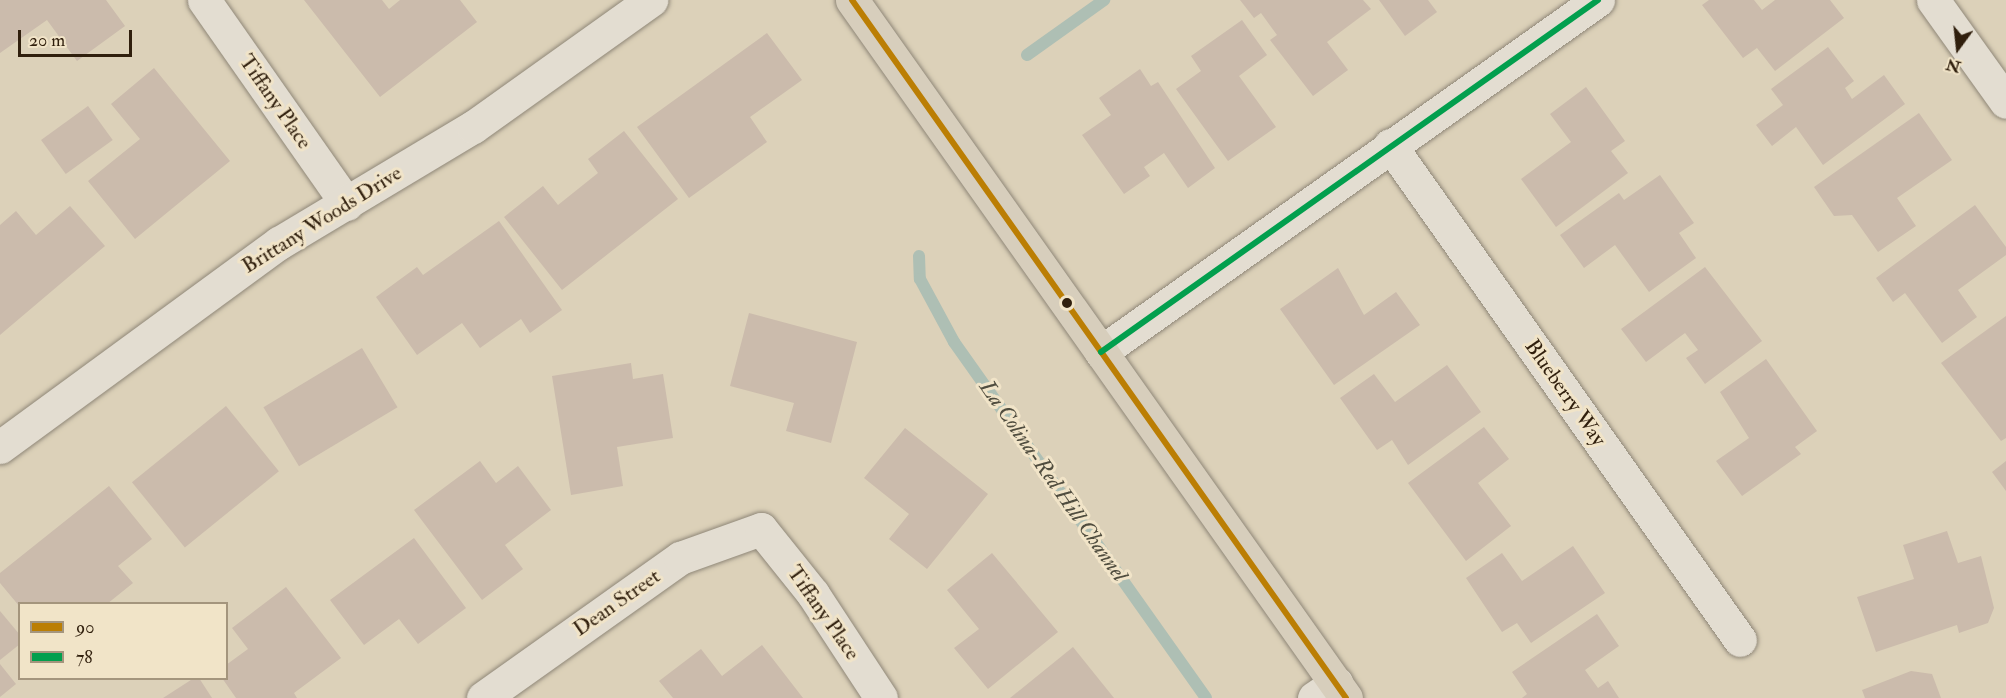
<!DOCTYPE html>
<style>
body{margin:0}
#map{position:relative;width:2006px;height:698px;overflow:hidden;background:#dcd1b9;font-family:"IM FELL Double Pica",serif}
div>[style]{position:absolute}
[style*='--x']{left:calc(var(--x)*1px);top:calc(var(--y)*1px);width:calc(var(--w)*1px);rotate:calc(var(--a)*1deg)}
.stream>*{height:12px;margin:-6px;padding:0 6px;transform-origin:6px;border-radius:6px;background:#aebfb4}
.building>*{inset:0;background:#cbbbac;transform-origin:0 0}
.roads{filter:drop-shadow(0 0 2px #8f8778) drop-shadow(0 0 2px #8f8778)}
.minor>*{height:33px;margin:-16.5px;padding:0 16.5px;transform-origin:16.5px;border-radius:16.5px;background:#e3ddd1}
.major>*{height:33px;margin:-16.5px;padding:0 16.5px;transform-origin:16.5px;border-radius:16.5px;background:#d7cebc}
.bus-1>*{height:6px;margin:-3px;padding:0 3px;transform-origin:3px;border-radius:3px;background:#bb7e04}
.bus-2>*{height:6px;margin:-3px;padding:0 3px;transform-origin:3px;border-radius:3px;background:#029f4e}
.dots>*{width:16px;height:16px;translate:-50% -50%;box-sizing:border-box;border:3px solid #f1e4c8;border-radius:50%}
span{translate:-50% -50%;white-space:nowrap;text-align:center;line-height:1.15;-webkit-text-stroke:6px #f1e4c8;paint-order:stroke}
.street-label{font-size:21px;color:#301f0d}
.water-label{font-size:22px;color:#504d3f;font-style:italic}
.legend{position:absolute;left:18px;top:602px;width:210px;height:78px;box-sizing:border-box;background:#f1e4c8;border:2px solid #a4957d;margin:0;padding:8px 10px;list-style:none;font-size:18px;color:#301f0d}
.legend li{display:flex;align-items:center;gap:12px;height:30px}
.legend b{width:30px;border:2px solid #a4957d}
.north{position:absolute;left:1928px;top:18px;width:60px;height:60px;-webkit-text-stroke:4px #f1e4c8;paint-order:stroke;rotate:195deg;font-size:16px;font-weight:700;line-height:24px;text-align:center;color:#301f0d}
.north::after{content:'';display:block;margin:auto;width:21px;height:27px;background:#301f0d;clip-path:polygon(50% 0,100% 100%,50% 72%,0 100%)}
.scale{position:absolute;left:18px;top:30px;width:114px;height:27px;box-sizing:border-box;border:3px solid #301f0d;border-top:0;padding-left:8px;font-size:18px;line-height:21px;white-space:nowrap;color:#301f0d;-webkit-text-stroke:4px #f1e4c8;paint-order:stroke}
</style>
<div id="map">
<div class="stream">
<div style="--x:1027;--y:55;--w:95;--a:-35.5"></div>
<div style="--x:919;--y:256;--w:23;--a:88"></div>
<div style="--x:920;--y:279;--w:72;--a:61.6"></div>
<div style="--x:954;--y:342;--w:436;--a:54.7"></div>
</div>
<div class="building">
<div style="clip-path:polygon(0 0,106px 0,125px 26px,77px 61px,47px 20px,0 53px)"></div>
<div style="clip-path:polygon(304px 0,382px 0,389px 9px,400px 0,460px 0,477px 22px,380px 97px)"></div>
<div style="clip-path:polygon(1240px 0,1363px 0,1371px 9px,1327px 42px,1348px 70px,1313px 96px,1270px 40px,1277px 35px,1261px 13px,1254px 18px)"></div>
<div style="clip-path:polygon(1379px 0,1428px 0,1437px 12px,1405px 36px)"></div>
<div style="clip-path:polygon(1709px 0,1754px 0,1762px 10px,1775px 0,1830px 0,1844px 18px,1775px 71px,1757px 48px,1743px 58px,1702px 5px)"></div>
<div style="clip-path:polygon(1242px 20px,1267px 55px,1239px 76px,1276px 127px,1228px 161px,1176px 89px,1201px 71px,1191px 56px)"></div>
<div style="clip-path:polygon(767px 33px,802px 80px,750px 117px,767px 142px,689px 198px,637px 127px)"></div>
<div style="clip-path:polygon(1828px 47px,1854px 81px,1845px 88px,1852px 99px,1884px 75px,1905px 104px,1823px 165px,1796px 127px,1772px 146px,1756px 125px,1783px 105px,1771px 89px)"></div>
<div style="clip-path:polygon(154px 68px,230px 161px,135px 239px,88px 181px,140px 139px,111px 104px)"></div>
<div style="clip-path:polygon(1140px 69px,1151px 86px,1158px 82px,1215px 168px,1188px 188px,1164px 153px,1144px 167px,1150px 176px,1124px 194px,1082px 135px,1111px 115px,1099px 98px)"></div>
<div style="clip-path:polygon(1586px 87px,1625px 141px,1611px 151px,1628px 173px,1556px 227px,1521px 179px,1571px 142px,1550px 114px)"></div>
<div style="left:88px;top:106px;width:42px;height:58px;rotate:54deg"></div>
<div style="clip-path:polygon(1919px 113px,1952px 160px,1897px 198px,1916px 226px,1878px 252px,1852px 215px,1834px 216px,1814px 187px)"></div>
<div style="clip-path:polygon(624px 131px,678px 199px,562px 290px,504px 217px,543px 186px,558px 205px,598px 173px,588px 159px)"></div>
<div style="clip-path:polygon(1660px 175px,1694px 223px,1679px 233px,1696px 258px,1649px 292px,1615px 245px,1584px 268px,1560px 235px,1619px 193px,1624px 200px)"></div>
<div style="clip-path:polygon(1975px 205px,2006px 247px,2006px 255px,1958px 290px,1977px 317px,1942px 343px,1905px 293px,1893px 302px,1876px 278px)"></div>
<div style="clip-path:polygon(70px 206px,105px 246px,0 335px,0 225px,16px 211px,36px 235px)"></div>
<div style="clip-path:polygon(499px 221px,562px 310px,530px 333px,521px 319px,480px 348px,462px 323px,417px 355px,376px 297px,417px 267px,423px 275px)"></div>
<div style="clip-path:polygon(1705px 267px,1762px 341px,1705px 384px,1686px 358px,1698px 350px,1685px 333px,1646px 362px,1621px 329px)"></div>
<div style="clip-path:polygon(1338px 268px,1364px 315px,1396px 292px,1420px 325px,1334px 385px,1280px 309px)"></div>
<div style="clip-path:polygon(749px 313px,857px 342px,831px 443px,786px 431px,794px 403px,730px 386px)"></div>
<div style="clip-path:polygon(2006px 316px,2006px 438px,2001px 441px,1941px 363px)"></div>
<div style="left:362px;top:348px;width:69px;height:115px;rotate:59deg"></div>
<div style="clip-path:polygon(1766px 359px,1817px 431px,1795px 447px,1801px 454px,1742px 496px,1716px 461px,1749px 438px,1720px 392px)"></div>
<div style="clip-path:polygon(631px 363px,633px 379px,663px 374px,673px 438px,617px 447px,623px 486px,571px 495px,552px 376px)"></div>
<div style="clip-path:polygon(1447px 365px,1481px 412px,1408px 465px,1392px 440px,1377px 450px,1340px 398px,1374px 374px,1395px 402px)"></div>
<div style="left:226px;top:406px;width:84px;height:121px;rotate:51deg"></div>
<div style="clip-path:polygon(1484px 427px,1509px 459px,1478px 483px,1511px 526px,1466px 561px,1408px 483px)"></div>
<div style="clip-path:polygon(905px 428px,988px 494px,927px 569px,889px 539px,909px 514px,864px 478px)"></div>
<div style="clip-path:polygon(480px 461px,496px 483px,518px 466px,551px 510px,505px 545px,523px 569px,482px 600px,414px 510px)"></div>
<div style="clip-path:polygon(2006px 461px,2006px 491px,1992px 472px)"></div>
<div style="clip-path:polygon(109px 486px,152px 539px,118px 566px,133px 583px,107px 604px,20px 604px,20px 607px,0 583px,0 573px)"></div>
<div style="clip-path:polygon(1947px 531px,1958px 563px,1981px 556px,1994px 608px,1988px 623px,1959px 633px,1957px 625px,1876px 652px,1857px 597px,1914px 579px,1903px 545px)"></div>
<div style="clip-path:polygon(414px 538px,466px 608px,418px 644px,399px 619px,364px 645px,330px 600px)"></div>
<div style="clip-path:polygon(1573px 546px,1605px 593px,1531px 643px,1517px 623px,1502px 632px,1466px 578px,1502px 553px,1522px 581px)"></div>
<div style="clip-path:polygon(992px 553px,1058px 632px,988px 689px,954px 648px,979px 629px,947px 590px)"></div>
<div style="clip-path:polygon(286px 587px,341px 658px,294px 693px,297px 698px,236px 698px,222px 678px,226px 678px,226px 665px,248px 649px,232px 628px)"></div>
<div style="clip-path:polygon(0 611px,20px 635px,20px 644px,0 660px)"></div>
<div style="clip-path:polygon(1597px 614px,1619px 646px,1585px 670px,1598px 688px,1608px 681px,1619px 698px,1522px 698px,1527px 694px,1512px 672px)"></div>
<div style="clip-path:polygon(762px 645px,803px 698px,673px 698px,659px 681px,701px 649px,722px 676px)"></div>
<div style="clip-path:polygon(1073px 647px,1114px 698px,1010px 698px)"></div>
<div style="clip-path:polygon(0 664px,16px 684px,0 697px)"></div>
<div style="clip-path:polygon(1911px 671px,1932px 674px,1941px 698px,1865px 698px,1862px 690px)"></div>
<div style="clip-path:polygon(194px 678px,199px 678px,212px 698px,163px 698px)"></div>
</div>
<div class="roads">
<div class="minor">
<div style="--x:204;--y:0;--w:249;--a:55"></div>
<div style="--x:1933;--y:0;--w:125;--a:54.4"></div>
<div style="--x:1390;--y:145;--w:606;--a:54.74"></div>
<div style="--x:1101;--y:352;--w:609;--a:-35.31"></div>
<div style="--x:0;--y:447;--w:346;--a:-36.2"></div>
<div style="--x:279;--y:243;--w:226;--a:-30.9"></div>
<div style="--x:473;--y:127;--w:219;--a:-35.5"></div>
<div style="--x:483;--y:698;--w:242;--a:-35.4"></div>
<div style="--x:680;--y:558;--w:86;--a:-19.7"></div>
<div style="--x:761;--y:529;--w:83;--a:51.3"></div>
<div style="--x:813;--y:594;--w:124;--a:56.8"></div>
<div style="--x:1314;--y:698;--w:27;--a:-34"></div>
</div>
<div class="major">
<div style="--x:852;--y:0;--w:855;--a:54.71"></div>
</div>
</div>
<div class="bus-1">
<div style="--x:852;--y:0;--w:855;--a:54.71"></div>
</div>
<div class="bus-2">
<div style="--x:1101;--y:352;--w:609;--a:-35.31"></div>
</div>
<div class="dots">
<div style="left:1067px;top:303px;background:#301f0d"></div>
</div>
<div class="street-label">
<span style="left:275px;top:102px;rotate:55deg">Tiffany Place</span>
<span style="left:322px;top:220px;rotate:-32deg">Brittany Woods Drive</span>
<span style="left:1565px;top:393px;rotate:55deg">Blueberry Way</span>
<span style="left:617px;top:603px;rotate:-35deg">Dean Street</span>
<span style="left:823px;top:613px;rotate:55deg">Tiffany Place</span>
</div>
<div class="water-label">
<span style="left:1053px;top:481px;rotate:55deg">La Colina-Red Hill Channel</span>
</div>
<ul class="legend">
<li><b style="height:8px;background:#bb7e04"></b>90</li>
<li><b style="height:8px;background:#029f4e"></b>78</li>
</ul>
<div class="north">N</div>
<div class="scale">20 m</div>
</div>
